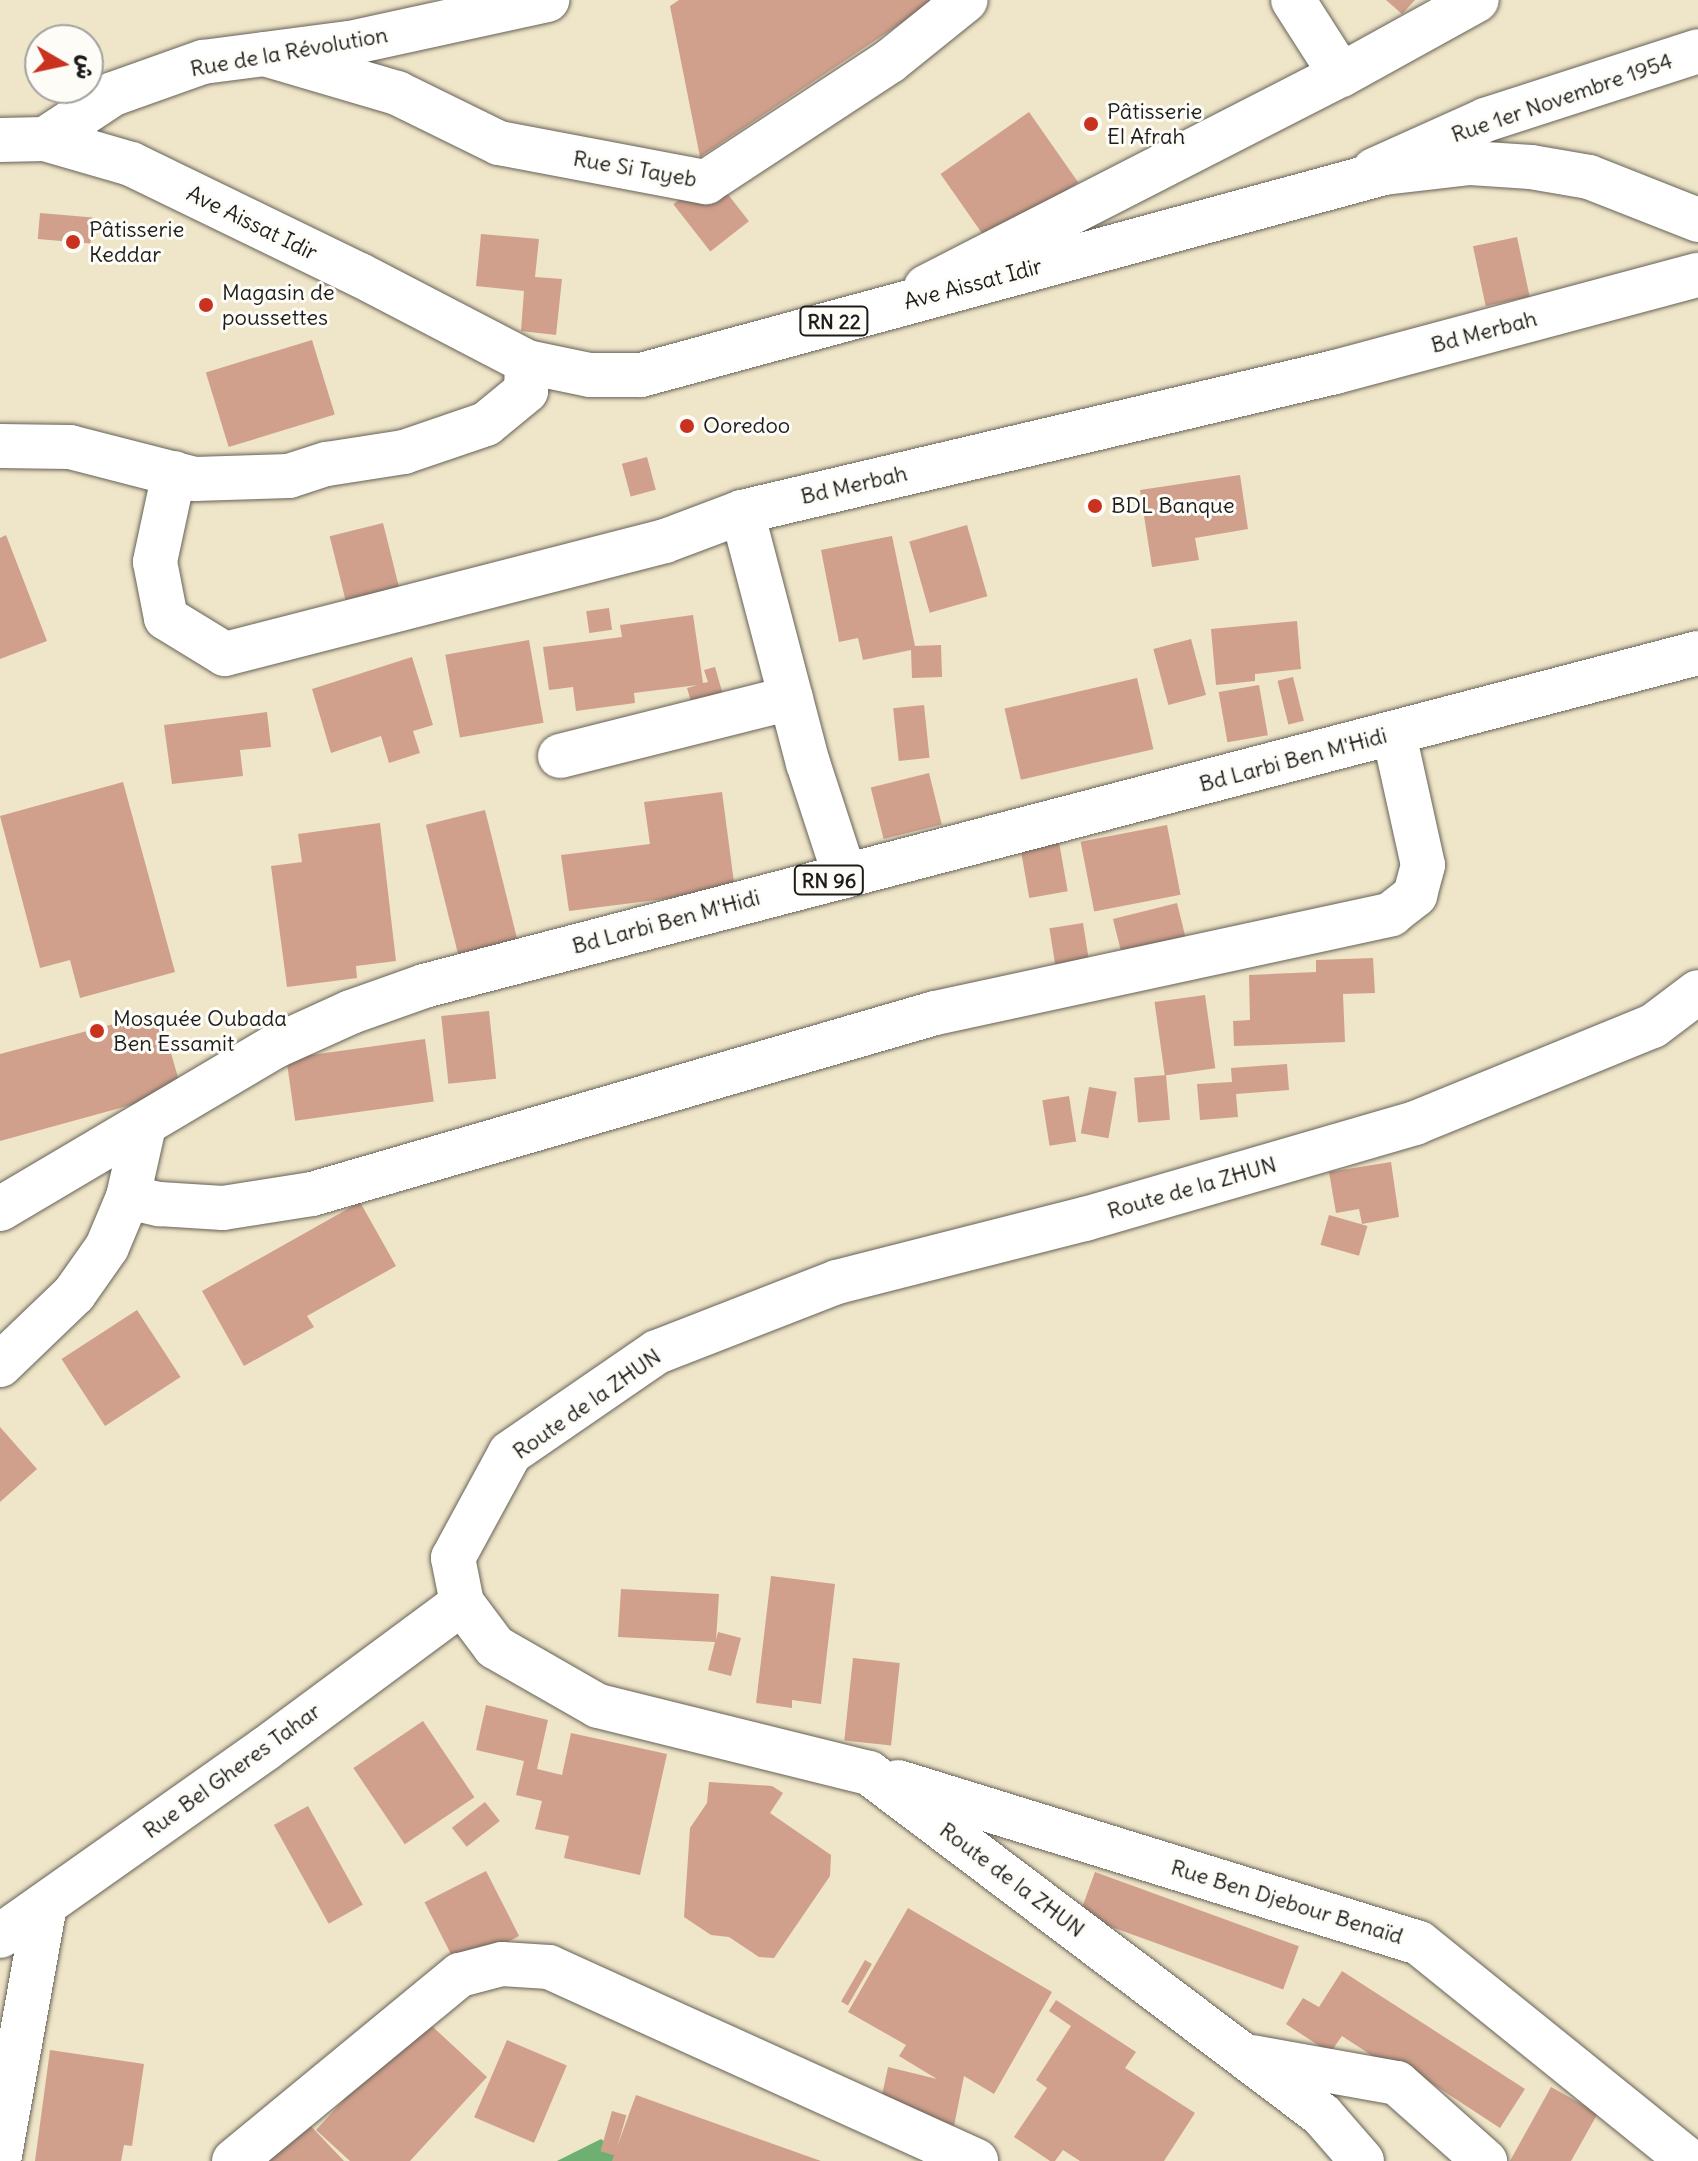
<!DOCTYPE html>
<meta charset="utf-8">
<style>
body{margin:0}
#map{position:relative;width:1698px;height:2161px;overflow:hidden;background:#efe5c8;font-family:Delius,"Playpen Sans Arabic",sans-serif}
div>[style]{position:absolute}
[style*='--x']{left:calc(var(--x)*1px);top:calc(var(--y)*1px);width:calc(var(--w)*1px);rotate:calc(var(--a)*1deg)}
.forest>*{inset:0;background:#6eaf72}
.building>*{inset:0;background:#d0a08c;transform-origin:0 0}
.roads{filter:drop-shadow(0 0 2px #666258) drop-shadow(0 0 2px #666258)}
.minor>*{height:44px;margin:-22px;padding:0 22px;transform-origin:22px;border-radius:22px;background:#fff}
.major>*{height:44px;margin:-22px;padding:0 22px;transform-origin:22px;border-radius:22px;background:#fff}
.dots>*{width:22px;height:22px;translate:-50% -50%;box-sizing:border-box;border:4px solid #fdfcf7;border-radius:50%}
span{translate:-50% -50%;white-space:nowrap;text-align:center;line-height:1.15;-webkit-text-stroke:6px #fdfcf7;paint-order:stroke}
.shield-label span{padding:2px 6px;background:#fdfcf7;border:2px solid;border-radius:6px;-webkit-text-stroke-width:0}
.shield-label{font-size:20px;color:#1c1c1c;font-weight:700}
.street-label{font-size:22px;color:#1c1c1c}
.poi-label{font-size:22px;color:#1c1c1c}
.left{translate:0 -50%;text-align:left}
.north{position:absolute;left:24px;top:24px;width:80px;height:80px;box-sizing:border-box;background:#fdfcf7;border:2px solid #a3a29f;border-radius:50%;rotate:99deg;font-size:22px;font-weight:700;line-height:32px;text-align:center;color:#1c1c1c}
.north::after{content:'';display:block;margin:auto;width:28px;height:36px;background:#c8321e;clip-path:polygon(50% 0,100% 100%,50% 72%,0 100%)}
</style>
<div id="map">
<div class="forest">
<div style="clip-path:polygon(601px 2139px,630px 2161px,557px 2161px)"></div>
</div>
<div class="building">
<div style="clip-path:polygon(679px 0,936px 0,700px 157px,670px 6px)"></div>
<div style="clip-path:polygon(1386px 0,1415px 0,1402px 14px)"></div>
<div style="left:1029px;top:112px;width:86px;height:108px;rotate:55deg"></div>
<div style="left:712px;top:174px;width:60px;height:49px;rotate:52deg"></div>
<div style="left:40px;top:213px;width:53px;height:26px;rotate:5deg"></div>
<div style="clip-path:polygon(481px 234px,539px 239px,535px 277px,562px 279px,556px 335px,521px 331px,524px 291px,476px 286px)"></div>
<div style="left:1517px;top:237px;width:61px;height:45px;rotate:78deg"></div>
<div style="left:312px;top:340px;width:78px;height:111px;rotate:73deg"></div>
<div style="left:647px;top:457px;width:34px;height:26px;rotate:75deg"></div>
<div style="clip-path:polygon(1240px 475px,1248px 529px,1195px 538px,1199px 560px,1152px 567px,1140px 490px)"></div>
<div style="left:383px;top:523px;width:66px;height:55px;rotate:76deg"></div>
<div style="left:967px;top:525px;width:74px;height:60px;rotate:74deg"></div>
<div style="clip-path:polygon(6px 535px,47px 641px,0 659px,0 538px)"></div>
<div style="clip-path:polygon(892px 536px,915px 646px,941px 645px,942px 677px,912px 678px,911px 650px,863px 660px,858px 638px,839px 642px,821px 550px)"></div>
<div style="left:609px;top:608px;width:22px;height:23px;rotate:82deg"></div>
<div style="clip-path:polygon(693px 615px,703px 683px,708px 682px,704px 670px,715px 667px,724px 698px,693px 708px,687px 688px,698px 685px,634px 693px,635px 703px,576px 711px,573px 687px,549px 690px,543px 647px,622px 637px,620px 625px)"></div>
<div style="clip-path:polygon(1297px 621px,1301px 669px,1255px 674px,1255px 681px,1216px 685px,1211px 629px)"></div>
<div style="left:1191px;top:639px;width:58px;height:39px;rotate:75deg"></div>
<div style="left:529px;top:640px;width:84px;height:85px;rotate:80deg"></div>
<div style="clip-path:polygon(412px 657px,433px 725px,413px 731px,420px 753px,389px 763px,381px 736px,331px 753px,312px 689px)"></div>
<div style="left:1293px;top:677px;width:45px;height:16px;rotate:76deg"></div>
<div style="left:1137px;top:678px;width:73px;height:136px;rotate:77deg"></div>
<div style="left:1259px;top:685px;width:51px;height:41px;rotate:80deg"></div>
<div style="left:924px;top:705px;width:53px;height:31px;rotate:84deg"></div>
<div style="clip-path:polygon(267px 712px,271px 747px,240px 750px,243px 776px,172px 784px,164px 725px)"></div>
<div style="left:929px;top:773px;width:53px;height:60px;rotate:76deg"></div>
<div style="clip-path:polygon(123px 782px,175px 972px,80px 998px,70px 960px,40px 968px,0 816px)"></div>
<div style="clip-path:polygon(722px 792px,735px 890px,569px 911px,561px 855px,650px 844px,644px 802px)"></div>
<div style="left:485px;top:810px;width:135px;height:61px;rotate:76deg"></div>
<div style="clip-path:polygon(380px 823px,396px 961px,356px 966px,357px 978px,287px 987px,271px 866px,302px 862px,298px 834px)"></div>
<div style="left:1167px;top:825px;width:71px;height:88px;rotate:79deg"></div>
<div style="left:1059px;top:842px;width:50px;height:39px;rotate:80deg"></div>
<div style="left:1177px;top:903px;width:36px;height:66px;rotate:76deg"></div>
<div style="left:1083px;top:923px;width:40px;height:34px;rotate:81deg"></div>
<div style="clip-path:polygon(1373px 958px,1375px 993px,1343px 994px,1345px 1042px,1234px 1046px,1233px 1021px,1250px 1020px,1249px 975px,1316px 972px,1316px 960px)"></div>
<div style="left:1205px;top:995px;width:74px;height:51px;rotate:82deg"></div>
<div style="left:489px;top:1011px;width:68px;height:48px;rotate:84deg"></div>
<div style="clip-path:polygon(159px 1012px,182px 1091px,0 1141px,0 1054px)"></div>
<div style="left:425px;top:1039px;width:63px;height:140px;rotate:82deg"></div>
<div style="clip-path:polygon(1287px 1064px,1289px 1090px,1236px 1094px,1238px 1117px,1200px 1120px,1197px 1084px,1232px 1082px,1231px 1068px)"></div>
<div style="left:1166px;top:1075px;width:45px;height:32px;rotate:85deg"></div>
<div style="left:1089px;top:1087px;width:28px;height:47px;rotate:10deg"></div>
<div style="left:1069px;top:1096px;width:46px;height:27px;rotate:81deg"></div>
<div style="clip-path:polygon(1391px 1162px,1399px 1217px,1362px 1224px,1359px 1209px,1336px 1213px,1329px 1172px)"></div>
<div style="clip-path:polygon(360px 1202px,396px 1266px,307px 1316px,314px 1327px,244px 1366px,202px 1291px)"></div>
<div style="left:1329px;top:1215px;width:40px;height:31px;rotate:16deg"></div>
<div style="left:137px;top:1310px;width:80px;height:90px;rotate:57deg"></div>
<div style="clip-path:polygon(0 1427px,37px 1469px,0 1502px)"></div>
<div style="clip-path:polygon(771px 1576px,835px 1584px,821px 1704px,792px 1700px,792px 1708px,756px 1703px)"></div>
<div style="clip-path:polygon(621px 1589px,719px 1594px,716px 1640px,718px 1632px,741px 1638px,731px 1676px,708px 1670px,715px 1642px,618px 1637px)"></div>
<div style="left:853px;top:1658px;width:47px;height:83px;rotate:6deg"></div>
<div style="clip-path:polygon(486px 1705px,548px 1720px,537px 1769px,562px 1775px,571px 1733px,667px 1754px,640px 1875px,564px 1858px,569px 1836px,535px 1829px,542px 1801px,516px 1795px,524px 1761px,476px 1750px)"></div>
<div style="left:423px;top:1721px;width:92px;height:84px;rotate:56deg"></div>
<div style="clip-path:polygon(709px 1782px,772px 1786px,783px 1793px,770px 1813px,831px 1855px,830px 1876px,774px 1958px,759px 1957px,729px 1937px,711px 1935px,684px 1917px,690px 1828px,707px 1803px)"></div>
<div style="left:485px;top:1802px;width:24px;height:42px;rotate:52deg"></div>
<div style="left:308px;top:1806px;width:113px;height:39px;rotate:61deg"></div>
<div style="left:486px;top:1871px;width:73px;height:69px;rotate:63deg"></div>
<div style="left:1095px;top:1872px;width:217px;height:46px;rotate:20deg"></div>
<div style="clip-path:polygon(908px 1908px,1052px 1992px,994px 2094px,964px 2076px,954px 2126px,879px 2109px,888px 2067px,937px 2079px,899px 2056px,906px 2045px,848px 2012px)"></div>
<div style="left:865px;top:1960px;width:8px;height:48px;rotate:30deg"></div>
<div style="clip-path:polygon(1342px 1971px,1525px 2089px,1500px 2128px,1402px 2064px,1397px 2072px,1342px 2036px,1330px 2053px,1286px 2024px,1303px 1998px,1319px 2007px)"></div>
<div style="clip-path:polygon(1056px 2000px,1136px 2052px,1125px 2068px,1195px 2113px,1164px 2161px,1080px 2161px,1063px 2150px,1055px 2161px,1050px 2161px,1014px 2137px,1047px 2088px,1036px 2080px,1071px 2026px,1049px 2011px)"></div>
<div style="clip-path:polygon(421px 2016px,487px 2077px,410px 2161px,350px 2161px,316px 2130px)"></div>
<div style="left:507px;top:2040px;width:65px;height:84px;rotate:23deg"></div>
<div style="clip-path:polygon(50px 2050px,144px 2064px,132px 2146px,124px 2145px,121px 2161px,35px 2161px)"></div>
<div style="clip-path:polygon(1551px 2087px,1598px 2113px,1571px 2161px,1510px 2161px)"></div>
<div style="clip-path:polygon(636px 2095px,821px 2161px,612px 2161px)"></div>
<div style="left:612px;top:2111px;width:15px;height:42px;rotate:16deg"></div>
<div style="clip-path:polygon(308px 2123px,344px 2161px,267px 2161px)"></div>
</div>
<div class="roads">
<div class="minor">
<div style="--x:1293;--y:0;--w:89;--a:57.4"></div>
<div style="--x:264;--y:54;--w:139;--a:16.3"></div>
<div style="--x:397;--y:93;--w:114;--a:26.1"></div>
<div style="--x:499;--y:143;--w:211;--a:10.7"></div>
<div style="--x:706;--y:182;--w:220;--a:-33.3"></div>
<div style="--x:890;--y:61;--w:97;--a:-38.8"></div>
<div style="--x:45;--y:139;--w:82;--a:-33.5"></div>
<div style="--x:113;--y:94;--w:96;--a:-19.6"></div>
<div style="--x:203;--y:62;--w:148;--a:-7.4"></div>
<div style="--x:350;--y:43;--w:202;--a:-12.3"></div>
<div style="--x:1374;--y:170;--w:122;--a:-24.2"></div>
<div style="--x:1485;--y:120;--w:224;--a:-17.9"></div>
<div style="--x:926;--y:287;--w:466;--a:-27.1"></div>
<div style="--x:1341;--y:75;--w:155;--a:-28.9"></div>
<div style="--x:0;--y:446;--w:70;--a:0.8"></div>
<div style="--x:70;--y:447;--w:129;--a:14.4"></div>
<div style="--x:195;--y:479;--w:94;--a:-1.8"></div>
<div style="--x:289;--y:476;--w:40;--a:-18"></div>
<div style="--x:327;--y:464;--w:78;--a:-8.9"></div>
<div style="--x:404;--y:452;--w:87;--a:-18.9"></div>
<div style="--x:486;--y:424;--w:52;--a:-39.5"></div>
<div style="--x:526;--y:391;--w:29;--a:-88"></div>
<div style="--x:174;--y:473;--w:91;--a:102.1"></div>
<div style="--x:155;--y:562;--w:57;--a:78.9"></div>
<div style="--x:166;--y:618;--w:69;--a:31.4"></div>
<div style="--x:225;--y:654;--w:454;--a:-14.4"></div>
<div style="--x:665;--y:541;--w:82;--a:-20.6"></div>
<div style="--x:742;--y:512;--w:609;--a:-13.28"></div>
<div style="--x:1335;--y:372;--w:376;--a:-15"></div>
<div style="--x:742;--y:512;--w:260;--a:75.3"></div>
<div style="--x:808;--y:763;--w:119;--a:71.9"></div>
<div style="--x:560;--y:756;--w:238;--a:-14.1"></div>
<div style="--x:128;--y:1197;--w:32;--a:13"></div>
<div style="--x:159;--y:1204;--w:64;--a:3.6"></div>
<div style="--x:223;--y:1208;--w:90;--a:-8.9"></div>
<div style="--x:312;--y:1194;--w:649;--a:-16.2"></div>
<div style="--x:935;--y:1013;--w:467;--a:-12.2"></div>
<div style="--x:1391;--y:914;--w:31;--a:-38"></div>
<div style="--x:1415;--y:895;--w:31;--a:-75"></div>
<div style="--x:1423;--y:865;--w:134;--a:-102.5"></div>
<div style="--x:0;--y:1365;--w:103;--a:-43.8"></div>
<div style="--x:74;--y:1294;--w:57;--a:-54.9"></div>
<div style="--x:107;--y:1247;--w:54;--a:-67.2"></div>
<div style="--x:128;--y:1197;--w:73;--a:-77.3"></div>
<div style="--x:898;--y:1782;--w:545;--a:17.17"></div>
<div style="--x:1419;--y:1943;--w:347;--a:38.9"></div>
<div style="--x:0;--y:1936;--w:324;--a:-35.2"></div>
<div style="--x:265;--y:1749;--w:245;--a:-36.5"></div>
<div style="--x:1252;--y:2057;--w:147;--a:10.2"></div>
<div style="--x:1397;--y:2083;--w:118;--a:41.6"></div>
<div style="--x:0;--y:2155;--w:254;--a:-79.8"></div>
<div style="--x:234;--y:2161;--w:293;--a:-39.5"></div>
<div style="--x:460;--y:1975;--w:43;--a:-14.7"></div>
<div style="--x:502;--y:1964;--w:47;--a:3.7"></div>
<div style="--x:549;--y:1967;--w:469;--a:24.4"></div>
<div style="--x:1362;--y:2161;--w:61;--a:-131"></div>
<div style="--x:1322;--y:2115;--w:568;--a:-142.95"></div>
<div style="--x:869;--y:1773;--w:279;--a:-166.1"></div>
<div style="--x:598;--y:1706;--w:119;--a:-150.2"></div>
<div style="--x:495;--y:1647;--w:55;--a:-126.9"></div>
<div style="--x:462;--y:1603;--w:46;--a:-101.3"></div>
<div style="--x:453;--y:1558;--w:119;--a:-61.5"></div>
<div style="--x:510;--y:1453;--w:178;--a:-34.5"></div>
<div style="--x:657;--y:1352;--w:193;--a:-21.3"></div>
<div style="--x:837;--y:1282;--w:256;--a:-14.3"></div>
<div style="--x:1085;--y:1219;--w:344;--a:-16.2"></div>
<div style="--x:1415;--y:1123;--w:257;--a:-22.2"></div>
<div style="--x:1653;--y:1026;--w:56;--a:-37.1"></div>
</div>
<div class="major">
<div style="--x:0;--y:140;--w:45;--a:-1.3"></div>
<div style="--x:45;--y:139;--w:90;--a:16.2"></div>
<div style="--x:131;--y:164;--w:254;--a:25.9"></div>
<div style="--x:360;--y:275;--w:188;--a:27.5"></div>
<div style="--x:527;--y:362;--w:64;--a:11.7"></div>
<div style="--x:590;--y:375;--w:51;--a:0"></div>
<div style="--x:641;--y:375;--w:770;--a:-15.21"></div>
<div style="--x:1384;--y:173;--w:87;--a:-6.6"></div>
<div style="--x:1470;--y:163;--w:61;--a:3.8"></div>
<div style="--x:1531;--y:167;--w:59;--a:9.8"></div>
<div style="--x:1589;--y:177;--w:117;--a:21.5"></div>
<div style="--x:0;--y:1209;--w:321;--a:-30.6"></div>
<div style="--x:276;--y:1046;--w:82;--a:-24.4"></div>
<div style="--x:351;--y:1012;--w:77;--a:-19.6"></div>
<div style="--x:424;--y:986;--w:1317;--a:-14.65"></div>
</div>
</div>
<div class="dots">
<div style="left:1091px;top:124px;background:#c8321e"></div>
<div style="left:73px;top:242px;background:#c8321e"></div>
<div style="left:206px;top:305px;background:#c8321e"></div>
<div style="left:687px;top:426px;background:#c8321e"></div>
<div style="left:1095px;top:506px;background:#c8321e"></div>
<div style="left:97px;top:1031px;background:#c8321e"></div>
</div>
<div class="shield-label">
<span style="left:834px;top:321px">RN 22</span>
<span style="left:829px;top:880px">RN 96</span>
</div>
<div class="street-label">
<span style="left:289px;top:52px;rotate:-10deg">Rue de la Révolution</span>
<span style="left:1562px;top:98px;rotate:-19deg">Rue 1er Novembre 1954</span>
<span style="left:635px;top:169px;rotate:10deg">Rue Si Tayeb</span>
<span style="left:252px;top:223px;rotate:26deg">Ave Aissat Idir</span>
<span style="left:973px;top:284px;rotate:-15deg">Ave Aissat Idir</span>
<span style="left:1484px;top:332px;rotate:-15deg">Bd Merbah</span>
<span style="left:854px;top:485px;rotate:-13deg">Bd Merbah</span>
<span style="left:1293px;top:760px;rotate:-15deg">Bd Larbi Ben M'Hidi</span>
<span style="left:666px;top:922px;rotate:-15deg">Bd Larbi Ben M'Hidi</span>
<span style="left:1192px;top:1188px;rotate:-16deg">Route de la ZHUN</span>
<span style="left:587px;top:1404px;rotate:-35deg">Route de la ZHUN</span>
<span style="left:232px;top:1771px;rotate:-36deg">Rue Bel Gheres Tahar</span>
<span style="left:1012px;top:1880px;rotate:37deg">Route de la ZHUN</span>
<span style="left:1287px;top:1902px;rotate:17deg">Rue Ben Djebour Benaïd</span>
</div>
<div class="poi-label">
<span class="left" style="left:1107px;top:124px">Pâtisserie<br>El Afrah</span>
<span class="left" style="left:89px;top:242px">Pâtisserie<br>Keddar</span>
<span class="left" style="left:222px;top:305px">Magasin de<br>poussettes</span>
<span class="left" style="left:703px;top:426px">Ooredoo</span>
<span class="left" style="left:1111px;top:506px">BDL Banque</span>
<span class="left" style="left:113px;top:1031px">Mosquée Oubada<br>Ben Essamit</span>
</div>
<div class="north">ش</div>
</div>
